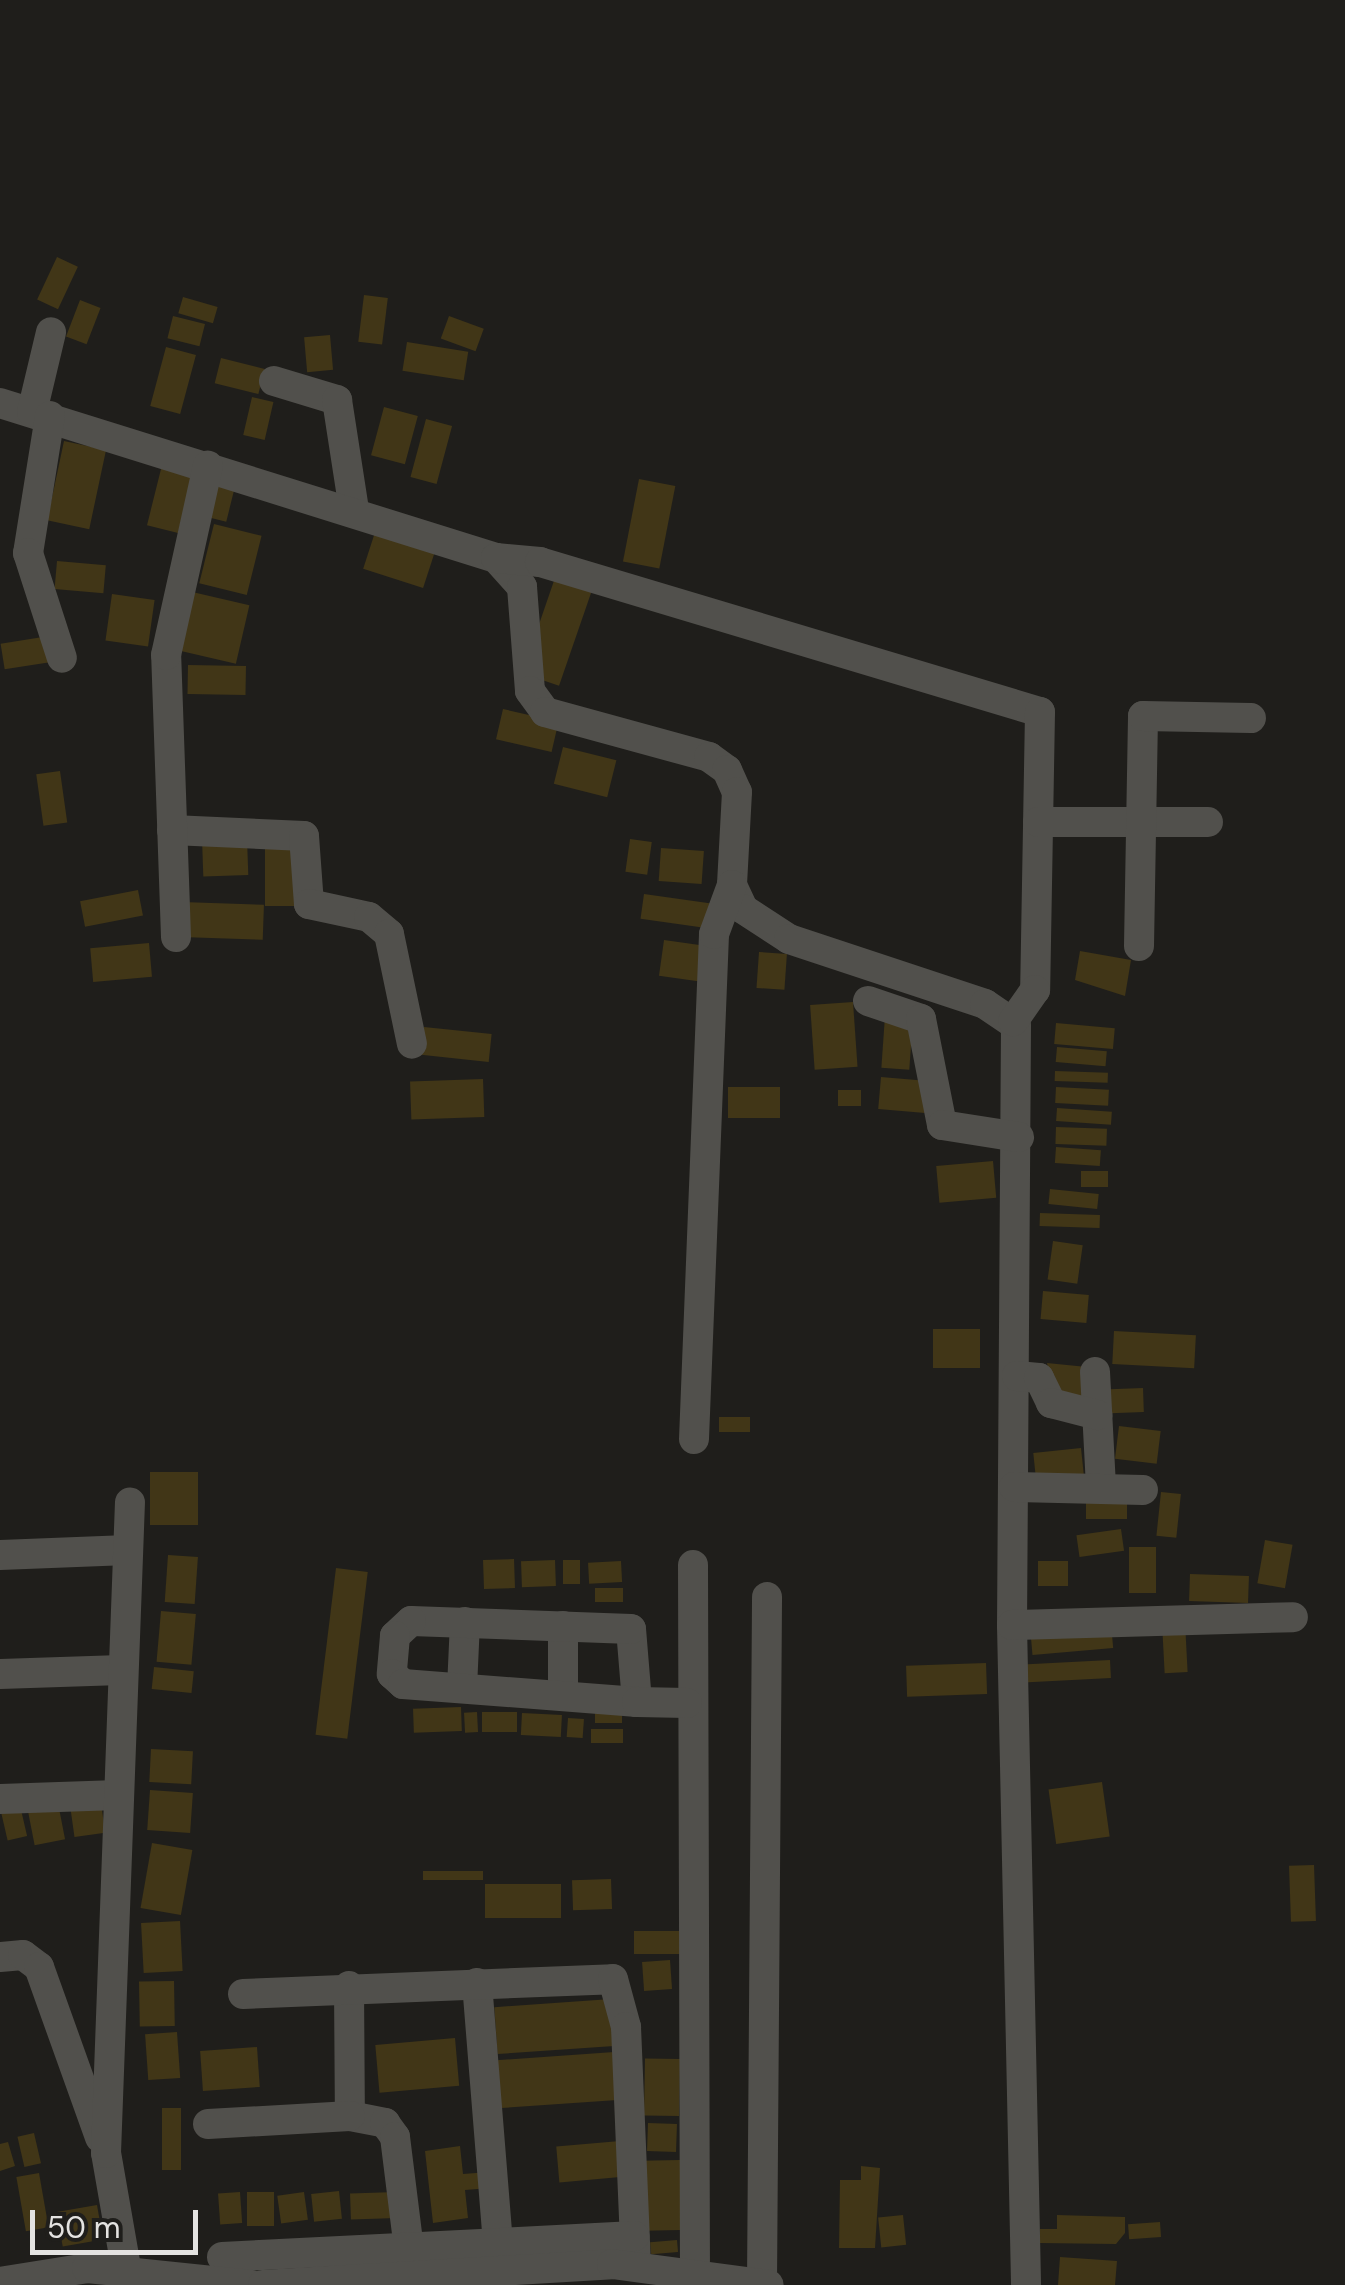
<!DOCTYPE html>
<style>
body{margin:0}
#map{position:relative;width:1345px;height:2285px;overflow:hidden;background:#1f1e1b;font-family:"DM Sans",sans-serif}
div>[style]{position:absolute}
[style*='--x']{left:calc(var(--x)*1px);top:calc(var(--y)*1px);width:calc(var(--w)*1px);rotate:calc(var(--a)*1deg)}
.building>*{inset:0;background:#413617;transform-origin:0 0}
.minor>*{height:30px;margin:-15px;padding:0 15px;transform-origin:15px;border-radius:15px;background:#51504c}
span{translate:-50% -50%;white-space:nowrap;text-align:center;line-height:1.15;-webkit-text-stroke:9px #1f1e1b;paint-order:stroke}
.scale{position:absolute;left:30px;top:2210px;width:168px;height:45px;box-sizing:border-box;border:5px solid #e4e3e1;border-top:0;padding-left:12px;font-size:30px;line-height:35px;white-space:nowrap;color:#e4e3e1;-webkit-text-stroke:8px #1f1e1b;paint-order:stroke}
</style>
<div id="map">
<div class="building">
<div style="left:57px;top:257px;width:23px;height:47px;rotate:25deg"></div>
<div style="left:364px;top:295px;width:24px;height:47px;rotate:7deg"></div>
<div style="left:183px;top:297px;width:36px;height:17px;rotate:16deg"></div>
<div style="left:80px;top:300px;width:22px;height:39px;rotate:21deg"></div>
<div style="left:173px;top:316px;width:33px;height:23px;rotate:14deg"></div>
<div style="left:449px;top:316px;width:37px;height:24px;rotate:20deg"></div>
<div style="left:330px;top:335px;width:35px;height:26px;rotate:85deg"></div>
<div style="left:407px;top:342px;width:62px;height:29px;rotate:9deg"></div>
<div style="left:166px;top:347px;width:31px;height:61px;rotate:15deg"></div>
<div style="left:221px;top:358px;width:45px;height:26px;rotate:14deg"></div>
<div style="left:252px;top:397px;width:22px;height:39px;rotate:13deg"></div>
<div style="left:384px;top:407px;width:35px;height:50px;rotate:15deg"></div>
<div style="left:426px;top:419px;width:27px;height:60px;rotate:15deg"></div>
<div style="left:64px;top:441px;width:43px;height:81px;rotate:12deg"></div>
<div style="left:162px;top:465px;width:32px;height:62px;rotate:14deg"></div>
<div style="left:208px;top:475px;width:29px;height:41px;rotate:14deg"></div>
<div style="left:639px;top:479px;width:37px;height:84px;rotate:11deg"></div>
<div style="left:378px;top:523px;width:63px;height:48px;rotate:18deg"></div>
<div style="left:214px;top:524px;width:49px;height:61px;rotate:14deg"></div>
<div style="left:57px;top:561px;width:49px;height:28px;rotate:5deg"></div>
<div style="left:557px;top:572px;width:39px;height:107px;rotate:19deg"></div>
<div style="left:188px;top:591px;width:63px;height:60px;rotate:13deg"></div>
<div style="left:112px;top:594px;width:43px;height:47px;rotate:8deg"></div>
<div style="left:49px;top:636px;width:26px;height:49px;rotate:81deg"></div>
<div style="left:188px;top:665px;width:58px;height:29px;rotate:1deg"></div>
<div style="left:503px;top:709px;width:57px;height:31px;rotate:13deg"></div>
<div style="left:563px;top:747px;width:55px;height:38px;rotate:14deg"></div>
<div style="left:60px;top:771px;width:52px;height:24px;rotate:82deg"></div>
<div style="left:247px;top:838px;width:37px;height:45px;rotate:88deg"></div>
<div style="left:265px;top:838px;width:35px;height:68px"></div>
<div style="left:630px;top:839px;width:22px;height:33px;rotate:8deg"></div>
<div style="left:661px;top:848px;width:43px;height:33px;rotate:4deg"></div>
<div style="left:138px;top:890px;width:26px;height:59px;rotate:79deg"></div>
<div style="left:644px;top:894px;width:68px;height:25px;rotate:8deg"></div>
<div style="left:182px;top:902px;width:82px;height:35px;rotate:2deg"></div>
<div style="left:664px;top:940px;width:43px;height:36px;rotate:8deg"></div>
<div style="left:149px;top:943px;width:34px;height:59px;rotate:85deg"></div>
<div style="clip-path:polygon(1080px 951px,1131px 960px,1125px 996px,1075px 980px)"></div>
<div style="left:759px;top:952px;width:28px;height:36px;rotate:4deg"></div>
<div style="left:853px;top:1002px;width:65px;height:43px;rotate:86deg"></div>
<div style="left:885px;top:1016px;width:28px;height:52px;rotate:4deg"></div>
<div style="left:1056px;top:1023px;width:59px;height:21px;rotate:5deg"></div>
<div style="left:424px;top:1027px;width:68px;height:28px;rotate:6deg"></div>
<div style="left:1057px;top:1047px;width:50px;height:15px;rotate:5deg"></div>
<div style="left:1055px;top:1071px;width:53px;height:10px;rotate:2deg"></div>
<div style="left:881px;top:1077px;width:50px;height:32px;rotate:5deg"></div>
<div style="left:483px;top:1079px;width:38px;height:73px;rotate:88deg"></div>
<div style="left:728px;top:1087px;width:52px;height:31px"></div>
<div style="left:1056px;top:1087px;width:53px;height:16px;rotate:3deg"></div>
<div style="left:838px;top:1090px;width:23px;height:16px"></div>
<div style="left:1057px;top:1108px;width:55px;height:13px;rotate:4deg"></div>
<div style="left:1056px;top:1127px;width:51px;height:17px;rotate:2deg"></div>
<div style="left:1056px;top:1147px;width:45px;height:16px;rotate:4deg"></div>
<div style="left:993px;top:1161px;width:37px;height:57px;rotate:85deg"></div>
<div style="left:1081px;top:1171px;width:27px;height:16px"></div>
<div style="left:1050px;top:1189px;width:49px;height:15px;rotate:6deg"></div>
<div style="left:1040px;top:1213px;width:60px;height:13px;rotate:2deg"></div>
<div style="left:1053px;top:1241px;width:30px;height:39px;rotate:8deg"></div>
<div style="left:1043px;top:1291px;width:46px;height:28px;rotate:5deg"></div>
<div style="left:933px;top:1329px;width:47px;height:39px"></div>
<div style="left:1114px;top:1331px;width:82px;height:33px;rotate:3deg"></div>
<div style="clip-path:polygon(1047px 1363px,1087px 1367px,1085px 1402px,1056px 1400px)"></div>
<div style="left:1143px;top:1388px;width:24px;height:33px;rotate:88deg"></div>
<div style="left:719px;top:1417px;width:31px;height:15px"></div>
<div style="left:1119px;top:1426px;width:42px;height:33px;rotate:7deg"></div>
<div style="left:1081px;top:1448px;width:31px;height:48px;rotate:84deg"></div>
<div style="left:150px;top:1472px;width:48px;height:53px"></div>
<div style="left:1161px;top:1492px;width:20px;height:44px;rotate:6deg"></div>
<div style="left:1127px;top:1498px;width:21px;height:41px;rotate:90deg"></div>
<div style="left:1121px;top:1529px;width:22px;height:45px;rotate:82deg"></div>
<div style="left:1265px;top:1540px;width:28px;height:44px;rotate:10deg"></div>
<div style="left:1129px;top:1547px;width:27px;height:46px"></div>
<div style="left:168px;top:1555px;width:30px;height:47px;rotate:4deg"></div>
<div style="left:514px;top:1559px;width:29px;height:31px;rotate:88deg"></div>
<div style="left:555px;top:1560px;width:26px;height:34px;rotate:88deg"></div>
<div style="left:563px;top:1560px;width:17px;height:24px"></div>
<div style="left:621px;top:1561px;width:21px;height:33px;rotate:87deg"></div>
<div style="left:1068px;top:1561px;width:25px;height:30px;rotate:90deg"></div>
<div style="left:336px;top:1568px;width:32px;height:168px;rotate:7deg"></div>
<div style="left:1190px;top:1574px;width:59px;height:27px;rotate:2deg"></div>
<div style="left:623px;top:1588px;width:14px;height:28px;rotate:90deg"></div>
<div style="left:161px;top:1611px;width:35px;height:51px;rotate:5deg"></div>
<div style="left:1185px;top:1622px;width:50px;height:23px;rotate:87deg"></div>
<div style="left:1111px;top:1623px;width:25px;height:81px;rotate:85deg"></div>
<div style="left:1110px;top:1660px;width:18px;height:92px;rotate:87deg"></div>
<div style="left:986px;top:1663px;width:31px;height:80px;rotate:88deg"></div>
<div style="left:154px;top:1667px;width:40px;height:22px;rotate:6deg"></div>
<div style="left:461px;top:1707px;width:24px;height:48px;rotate:88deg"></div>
<div style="left:622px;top:1707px;width:16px;height:27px;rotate:90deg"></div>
<div style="left:477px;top:1712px;width:20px;height:13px;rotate:87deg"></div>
<div style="left:482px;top:1712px;width:35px;height:20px"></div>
<div style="left:522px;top:1713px;width:40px;height:22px;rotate:3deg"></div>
<div style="left:568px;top:1718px;width:16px;height:19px;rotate:4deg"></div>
<div style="left:623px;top:1729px;width:14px;height:32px;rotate:90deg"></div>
<div style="left:151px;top:1749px;width:42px;height:33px;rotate:3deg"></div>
<div style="left:1102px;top:1782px;width:55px;height:54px;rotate:82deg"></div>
<div style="left:150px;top:1790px;width:43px;height:40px;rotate:4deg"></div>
<div style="left:19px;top:1801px;width:36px;height:20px;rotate:77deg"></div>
<div style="left:58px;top:1803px;width:37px;height:31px;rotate:79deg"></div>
<div style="left:101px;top:1803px;width:30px;height:31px;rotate:82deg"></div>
<div style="left:152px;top:1843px;width:41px;height:66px;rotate:10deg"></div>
<div style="left:1314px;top:1865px;width:56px;height:25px;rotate:88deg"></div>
<div style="left:483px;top:1871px;width:9px;height:60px;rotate:90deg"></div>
<div style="left:611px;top:1879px;width:30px;height:39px;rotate:88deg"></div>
<div style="left:561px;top:1884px;width:34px;height:76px;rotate:90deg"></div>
<div style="left:180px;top:1921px;width:50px;height:39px;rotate:87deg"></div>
<div style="left:685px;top:1931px;width:23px;height:51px;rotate:90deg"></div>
<div style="left:670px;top:1960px;width:29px;height:28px;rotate:86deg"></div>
<div style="left:174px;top:1981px;width:45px;height:35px;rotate:89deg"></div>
<div style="left:611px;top:1999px;width:47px;height:117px;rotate:86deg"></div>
<div style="left:177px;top:2032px;width:46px;height:32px;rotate:86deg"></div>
<div style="left:455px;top:2038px;width:48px;height:80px;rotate:85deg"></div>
<div style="left:257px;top:2047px;width:40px;height:57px;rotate:86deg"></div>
<div style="left:614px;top:2052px;width:48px;height:125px;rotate:86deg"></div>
<div style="left:680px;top:2059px;width:57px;height:35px;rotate:91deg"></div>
<div style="left:162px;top:2108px;width:19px;height:62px"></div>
<div style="left:648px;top:2123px;width:29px;height:28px;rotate:2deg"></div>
<div style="left:34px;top:2133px;width:31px;height:17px;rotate:77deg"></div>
<div style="left:620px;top:2141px;width:36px;height:64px;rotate:85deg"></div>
<div style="clip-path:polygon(8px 2142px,15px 2166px,0 2171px,0 2144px)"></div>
<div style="clip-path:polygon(460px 2146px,463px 2174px,489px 2172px,490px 2188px,465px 2190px,468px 2218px,433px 2223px,425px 2151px)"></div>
<div style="left:680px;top:2160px;width:70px;height:38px;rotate:89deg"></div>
<div style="clip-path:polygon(861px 2166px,880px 2168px,875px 2248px,839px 2248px,840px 2180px,861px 2180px)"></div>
<div style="left:39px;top:2173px;width:55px;height:23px;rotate:80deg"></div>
<div style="left:339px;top:2191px;width:28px;height:28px;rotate:84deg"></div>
<div style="left:240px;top:2192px;width:31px;height:22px;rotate:86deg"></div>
<div style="left:247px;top:2192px;width:27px;height:34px"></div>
<div style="left:304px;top:2192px;width:28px;height:27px;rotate:82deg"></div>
<div style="left:396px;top:2192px;width:26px;height:46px;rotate:88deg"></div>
<div style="left:97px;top:2205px;width:35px;height:41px;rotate:80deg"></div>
<div style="left:903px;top:2215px;width:30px;height:25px;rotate:84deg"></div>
<div style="clip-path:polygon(1057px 2215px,1125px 2217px,1125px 2233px,1116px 2244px,1039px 2243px,1040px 2229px,1057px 2229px)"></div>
<div style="left:1160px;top:2222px;width:15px;height:32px;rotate:86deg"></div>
<div style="left:677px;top:2240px;width:12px;height:27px;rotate:85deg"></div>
<div style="clip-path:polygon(1060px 2257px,1117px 2261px,1115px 2285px,1058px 2285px)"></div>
</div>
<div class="minor">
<div style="--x:274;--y:381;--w:66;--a:16.8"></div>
<div style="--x:337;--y:400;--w:111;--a:81.2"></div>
<div style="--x:0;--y:403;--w:520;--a:17.35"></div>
<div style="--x:496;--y:558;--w:39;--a:48"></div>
<div style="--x:522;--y:587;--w:104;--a:85.6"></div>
<div style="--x:530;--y:691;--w:26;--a:54"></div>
<div style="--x:545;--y:712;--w:170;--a:15.3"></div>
<div style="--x:709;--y:757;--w:22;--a:36"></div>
<div style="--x:727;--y:770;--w:24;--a:66"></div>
<div style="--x:737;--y:792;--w:93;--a:93.1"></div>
<div style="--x:732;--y:885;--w:26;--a:65"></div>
<div style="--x:743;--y:909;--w:55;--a:33.1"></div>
<div style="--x:789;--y:939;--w:206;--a:18.3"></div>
<div style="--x:985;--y:1004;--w:37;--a:34"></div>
<div style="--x:1016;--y:1025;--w:600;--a:90.38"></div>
<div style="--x:1012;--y:1625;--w:660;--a:88.78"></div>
<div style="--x:32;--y:412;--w:82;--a:-76.6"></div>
<div style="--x:50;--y:416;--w:139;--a:99.1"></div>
<div style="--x:28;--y:553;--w:110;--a:72.1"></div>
<div style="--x:496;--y:558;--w:44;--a:5.2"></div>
<div style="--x:540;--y:562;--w:522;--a:16.7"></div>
<div style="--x:1040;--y:712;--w:278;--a:91"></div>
<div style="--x:1035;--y:990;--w:38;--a:125"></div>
<div style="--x:1038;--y:822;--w:170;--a:0"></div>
<div style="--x:172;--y:830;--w:132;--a:2.6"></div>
<div style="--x:304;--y:836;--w:68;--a:85.8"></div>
<div style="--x:309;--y:904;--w:61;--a:12.2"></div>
<div style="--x:369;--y:917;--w:26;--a:40"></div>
<div style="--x:389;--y:934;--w:112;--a:78.2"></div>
<div style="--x:176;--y:937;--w:282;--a:-92"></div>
<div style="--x:166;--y:655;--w:194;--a:-77.5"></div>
<div style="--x:1139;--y:946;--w:230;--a:-89"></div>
<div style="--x:1143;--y:716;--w:108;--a:1.1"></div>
<div style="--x:868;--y:1001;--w:56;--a:18.8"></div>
<div style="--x:921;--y:1019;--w:108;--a:78.8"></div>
<div style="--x:942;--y:1125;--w:78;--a:8.9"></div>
<div style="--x:1095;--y:1372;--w:115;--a:87"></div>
<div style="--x:1017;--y:1376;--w:22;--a:5"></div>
<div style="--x:1039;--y:1378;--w:28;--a:64"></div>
<div style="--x:1051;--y:1403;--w:48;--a:14.6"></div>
<div style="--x:694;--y:1439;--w:505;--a:-87.73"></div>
<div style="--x:714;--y:934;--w:52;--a:-69.8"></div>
<div style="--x:1014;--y:1487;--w:129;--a:1.3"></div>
<div style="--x:0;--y:1555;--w:128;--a:-2.2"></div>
<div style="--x:693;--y:1565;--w:720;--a:89.84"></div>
<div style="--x:1012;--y:1625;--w:281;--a:-1.6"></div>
<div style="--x:563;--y:1626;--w:70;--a:90"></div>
<div style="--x:0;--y:1674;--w:121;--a:-1.9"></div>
<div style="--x:462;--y:1688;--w:66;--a:-87.4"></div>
<div style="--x:637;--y:1702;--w:73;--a:-94.7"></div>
<div style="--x:631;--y:1629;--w:220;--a:-177.9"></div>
<div style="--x:411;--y:1621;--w:22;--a:137"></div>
<div style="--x:395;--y:1636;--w:38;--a:95"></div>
<div style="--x:392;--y:1674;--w:15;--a:42"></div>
<div style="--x:403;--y:1684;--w:235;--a:4.4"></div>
<div style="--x:637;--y:1702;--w:50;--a:1.1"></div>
<div style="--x:0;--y:1799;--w:118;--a:-1.9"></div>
<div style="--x:0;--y:1957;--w:23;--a:-5"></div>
<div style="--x:23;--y:1955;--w:20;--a:37"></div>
<div style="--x:39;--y:1967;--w:181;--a:70.3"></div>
<div style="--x:477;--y:1983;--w:260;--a:85.4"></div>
<div style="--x:349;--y:1986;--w:130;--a:89.6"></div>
<div style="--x:350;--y:2116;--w:36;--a:11"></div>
<div style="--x:385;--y:2123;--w:17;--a:54"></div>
<div style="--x:395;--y:2137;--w:129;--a:82.9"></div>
<div style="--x:243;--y:1994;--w:370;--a:-2.3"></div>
<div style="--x:613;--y:1979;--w:50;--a:74.8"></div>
<div style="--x:626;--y:2027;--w:238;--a:87.6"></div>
<div style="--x:208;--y:2124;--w:142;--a:-3.2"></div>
<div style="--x:222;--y:2257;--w:413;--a:-2.9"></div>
<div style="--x:127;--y:2273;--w:122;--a:-99.9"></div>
<div style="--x:106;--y:2153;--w:651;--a:-87.89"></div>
<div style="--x:0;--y:2282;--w:88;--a:-9.1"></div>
<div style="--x:87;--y:2268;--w:165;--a:5.9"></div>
<div style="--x:762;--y:2283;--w:686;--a:-89.58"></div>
<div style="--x:263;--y:2285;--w:350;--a:-3.4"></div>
<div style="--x:612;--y:2264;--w:158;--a:7.6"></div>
</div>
<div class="scale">50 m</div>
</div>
